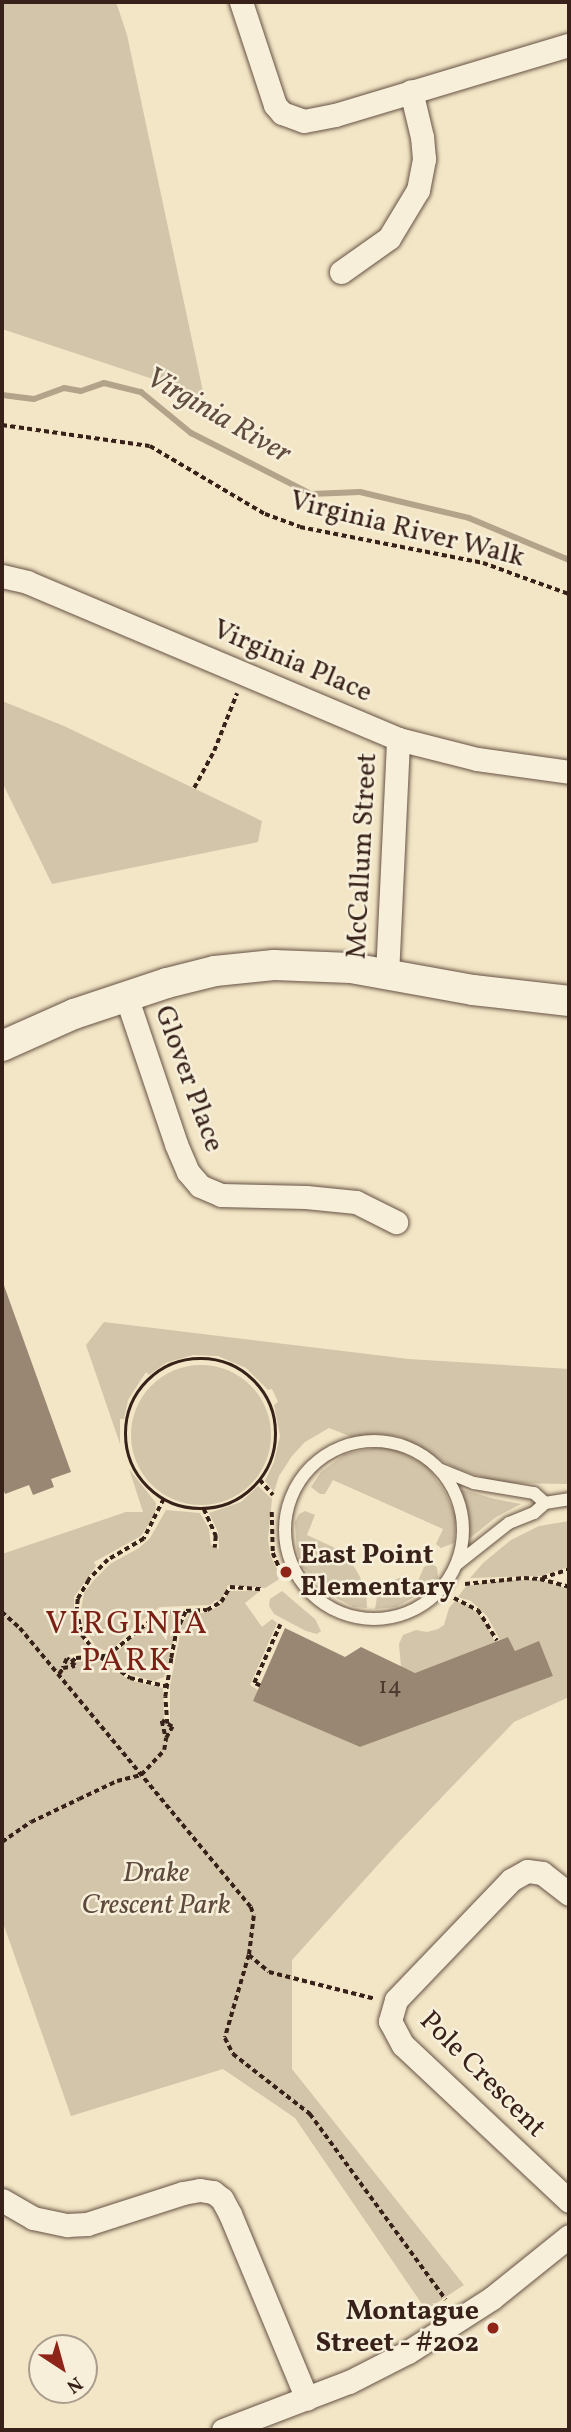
<!DOCTYPE html>
<style>
body{margin:0}
#map{position:relative;width:571px;height:2432px;overflow:hidden;background:#f3e6c6;font-family:Vollkorn,serif}
div>[style]{position:absolute}
[style*='--x']{left:calc(var(--x)*1px);top:calc(var(--y)*1px);width:calc(var(--w)*1px);rotate:calc(var(--a)*1deg)}
.green>*{inset:0;background:#d3c5a9}
.round{border-radius:50%}
.stream>*{height:6px;margin:-3px;padding:0 3px;transform-origin:3px;border-radius:3px;background:#b3a38b}
.building>*{inset:0;background:#998773}
.path>*{height:3.5px;margin-top:-1.75px;transform-origin:0;background:repeating-linear-gradient(90deg,#372119 0 5px,transparent 0 8.5px)}
.path>.ring{margin:-1.75px;padding:0;box-sizing:content-box;background:none;border:3.5px solid #372119;border-radius:50%}
.roads{filter:drop-shadow(0 0 2px #665244) drop-shadow(0 0 2px #665244)}
.service>*{height:12px;margin:-6px;padding:0 6px;transform-origin:6px;border-radius:6px;background:#f7efda}
.service>.ring{margin:-6px;padding:0;box-sizing:content-box;background:none;border:12px solid #f7efda;border-radius:50%}
.minor>*{height:23px;margin:-11.5px;padding:0 11.5px;transform-origin:11.5px;border-radius:11.5px;background:#f7efda}
.tertiary>*{height:30px;margin:-15px;padding:0 15px;transform-origin:15px;border-radius:15px;background:#f7efda}
.dots>*{width:19px;height:19px;translate:-50% -50%;box-sizing:border-box;border:4px solid #f7efda;border-radius:50%}
span{translate:-50% -50%;white-space:nowrap;text-align:center;line-height:1.15;-webkit-text-stroke:5px #f7efda;paint-order:stroke}
.number-label{font-size:24px;color:#503a30}
.number-label span{-webkit-text-stroke-width:0}
.street-label{font-size:28px;color:#372119}
.poi-label{font-size:28px;color:#372119;font-weight:700}
.left{translate:0 -50%;text-align:left}
.right{translate:-100% -50%;text-align:right}
.park-label{font-size:28px;color:#5e4a3d;font-style:italic}
.water-label{font-size:30px;color:#624e41;font-style:italic}
.quarter-label{font-size:32px;color:#7a1f14;letter-spacing:2px}
.frame{position:absolute;inset:0;border:4px solid #372119;pointer-events:none}
.north{position:absolute;left:28px;top:2334px;width:70px;height:70px;box-sizing:border-box;background:#f7efda;border:2px solid #aa9d8d;border-radius:50%;rotate:144deg;font-size:19px;font-weight:700;line-height:28px;text-align:center;color:#372119}
.north::after{content:'';display:block;margin:auto;width:24px;height:32px;background:#8f2418;clip-path:polygon(50% 0,100% 100%,50% 72%,0 100%)}
</style>
<div id="map">
<div class="green">
<div style="clip-path:polygon(2px 2px,116px 2px,127px 35px,204px 396px,2px 329px)"></div>
<div style="clip-path:polygon(2px 701px,64px 726px,262px 821px,258px 842px,52px 884px,2px 782px)"></div>
<div style="clip-path:polygon(104px 1322px,409px 1359px,569px 1369px,569px 1484px,500px 1483px,455px 1468px,401px 1437px,379px 1434px,352px 1437px,329px 1428px,305px 1442px,292px 1456px,279px 1476px,274px 1492px,265px 1481px,274px 1462px,280px 1436px,274px 1405px,278px 1402px,272px 1389px,268px 1390px,246px 1368px,218px 1356px,193px 1355px,166px 1363px,149px 1375px,146px 1372px,128px 1400px,124px 1419px,120px 1419px,120px 1444px,86px 1345px)"></div>
<div class="round" style="left:131px;top:1365px;width:140px;height:140px"></div>
<div style="clip-path:polygon(379px 1447px,397px 1450px,427px 1466px,445px 1492px,456px 1517px,454px 1543px,441px 1548px,436px 1544px,443px 1529px,333px 1480px,325px 1494px,320px 1494px,311px 1487px,321px 1472px,345px 1454px)"></div>
<div style="clip-path:polygon(129px 1469px,156px 1503px,155px 1514px,141px 1536px,94px 1562px,96px 1566px,74px 1597px,74px 1617px,70px 1618px,71px 1627px,75px 1626px,90px 1651px,68px 1655px,76px 1662px,98px 1660px,129px 1680px,163px 1688px,164px 1718px,170px 1722px,170px 1686px,182px 1624px,190px 1613px,203px 1613px,218px 1607px,229px 1591px,260px 1591px,245px 1603px,262px 1627px,272px 1619px,277px 1623px,250px 1685px,258px 1690px,254px 1701px,360px 1747px,553px 1676px,539px 1642px,515px 1651px,508px 1637px,500px 1640px,487px 1616px,471px 1601px,458px 1597px,466px 1586px,504px 1580px,540px 1580px,569px 1589px,569px 1697px,514px 1722px,395px 1846px,292px 1960px,292px 2069px,464px 2285px,426px 2310px,295px 2118px,223px 2069px,71px 2116px,2px 1920px,2px 1554px,126px 1512px,143px 1512px)"></div>
<div style="clip-path:polygon(258px 1486px,272px 1499px,268px 1539px,270px 1554px,280px 1576px,278px 1580px,265px 1588px,228px 1585px,221px 1602px,216px 1600px,210px 1605px,160px 1607px,134px 1626px,115px 1647px,107px 1651px,96px 1647px,83px 1626px,81px 1610px,84px 1593px,94px 1580px,110px 1564px,139px 1548px,150px 1538px,166px 1510px,200px 1513px,209px 1529px,211px 1545px,219px 1549px,218px 1532px,209px 1513px,241px 1502px)"></div>
<div style="clip-path:polygon(460px 1489px,495px 1499px,521px 1504px,496px 1517px,469px 1539px)"></div>
<div style="clip-path:polygon(305px 1511px,315px 1515px,307px 1535px,335px 1548px,355px 1568px,366px 1588px,367px 1608px,354px 1607px,326px 1593px,303px 1567px,297px 1551px,295px 1522px,299px 1514px)"></div>
<div style="clip-path:polygon(569px 1521px,569px 1567px,540px 1576px,470px 1578px,483px 1563px,511px 1540px,539px 1526px)"></div>
<div style="clip-path:polygon(431px 1564px,437px 1567px,438px 1578px,423px 1592px,396px 1607px,375px 1609px,378px 1591px,386px 1583px,402px 1577px,417px 1583px,424px 1567px)"></div>
<div style="clip-path:polygon(282px 1591px,315px 1619px,321px 1631px,317px 1634px,306px 1631px,274px 1614px,269px 1606px,270px 1599px)"></div>
<div style="clip-path:polygon(455px 1601px,468px 1605px,483px 1618px,495px 1642px,415px 1673px,401px 1667px,399px 1644px,403px 1635px,416px 1630px,427px 1632px,438px 1629px,444px 1625px,449px 1608px)"></div>
<div style="clip-path:polygon(175px 1612px,180px 1616px,164px 1677px,154px 1681px,132px 1675px,108px 1660px,154px 1619px)"></div>
</div>
<div class="stream">
<div style="--x:2;--y:395;--w:32;--a:7"></div>
<div style="--x:34;--y:399;--w:32;--a:-20"></div>
<div style="--x:64;--y:388;--w:17;--a:10"></div>
<div style="--x:81;--y:391;--w:24;--a:-19"></div>
<div style="--x:104;--y:383;--w:38;--a:14"></div>
<div style="--x:141;--y:392;--w:65;--a:39.4"></div>
<div style="--x:191;--y:433;--w:135;--a:26.9"></div>
<div style="--x:311;--y:494;--w:49;--a:-2.3"></div>
<div style="--x:360;--y:492;--w:112;--a:13.4"></div>
<div style="--x:469;--y:518;--w:108;--a:22.8"></div>
</div>
<div class="building">
<div style="clip-path:polygon(2px 1280px,71px 1472px,51px 1479px,54px 1487px,33px 1495px,29px 1485px,5px 1494px,2px 1485px)"></div>
<div style="clip-path:polygon(285px 1628px,345px 1657px,361px 1647px,415px 1673px,508px 1637px,515px 1651px,539px 1641px,553px 1676px,360px 1747px,253px 1701px)"></div>
</div>
<div class="path">
<div style="--x:2;--y:425;--w:149;--a:8.1"></div>
<div style="--x:150;--y:446;--w:134;--a:30.6"></div>
<div style="--x:265;--y:514;--w:37;--a:20"></div>
<div style="--x:300;--y:527;--w:187;--a:11.1"></div>
<div style="--x:483;--y:563;--w:91;--a:19.8"></div>
<div style="--x:194;--y:788;--w:42;--a:-61.6"></div>
<div style="--x:214;--y:751;--w:62;--a:-68.4"></div>
<div class="ring" style="left:126px;top:1359px;width:146.5px;height:146.5px"></div>
<div style="--x:260;--y:1480;--w:20;--a:49"></div>
<div style="--x:164;--y:1499;--w:45;--a:116.6"></div>
<div style="--x:144;--y:1539;--w:42;--a:149.7"></div>
<div style="--x:108;--y:1560;--w:28;--a:134"></div>
<div style="--x:89;--y:1580;--w:22;--a:120"></div>
<div style="--x:78;--y:1599;--w:12;--a:95"></div>
<div style="--x:77;--y:1611;--w:25;--a:78"></div>
<div style="--x:82;--y:1635;--w:28;--a:51"></div>
<div style="--x:100;--y:1657;--w:37;--a:35"></div>
<div style="--x:130;--y:1678;--w:37;--a:13"></div>
<div style="--x:204;--y:1509;--w:30;--a:66"></div>
<div style="--x:216;--y:1536;--w:12;--a:95"></div>
<div style="--x:272;--y:1512;--w:41;--a:88.6"></div>
<div style="--x:273;--y:1553;--w:23;--a:67"></div>
<div style="--x:542;--y:1578;--w:28;--a:-18"></div>
<div style="--x:465;--y:1584;--w:59;--a:-5.8"></div>
<div style="--x:524;--y:1578;--w:16;--a:4"></div>
<div style="--x:540;--y:1579;--w:30;--a:15"></div>
<div style="--x:454;--y:1598;--w:27;--a:27"></div>
<div style="--x:478;--y:1610;--w:36;--a:58"></div>
<div style="--x:2;--y:1612;--w:24;--a:42"></div>
<div style="--x:20;--y:1628;--w:362;--a:50.4"></div>
<div style="--x:251;--y:1907;--w:9;--a:72"></div>
<div style="--x:254;--y:1916;--w:39;--a:97"></div>
<div style="--x:249;--y:1955;--w:86;--a:106.1"></div>
<div style="--x:225;--y:2038;--w:18;--a:63"></div>
<div style="--x:233;--y:2054;--w:98;--a:37.9"></div>
<div style="--x:310;--y:2114;--w:230;--a:53.8"></div>
<div style="--x:71;--y:1662;--w:6;--a:-39"></div>
<div style="--x:76;--y:1658;--w:31;--a:-4"></div>
<div style="--x:107;--y:1656;--w:70;--a:-39.2"></div>
<div style="--x:161;--y:1612;--w:46;--a:-2.5"></div>
<div style="--x:207;--y:1610;--w:16;--a:-30"></div>
<div style="--x:221;--y:1602;--w:17;--a:-59"></div>
<div style="--x:230;--y:1587;--w:32;--a:4"></div>
<div style="--x:59;--y:1674;--w:7;--a:-56"></div>
<div style="--x:63;--y:1668;--w:12;--a:-9"></div>
<div style="--x:75;--y:1666;--w:11;--a:-139"></div>
<div style="--x:67;--y:1659;--w:10;--a:114"></div>
<div style="--x:260;--y:1686;--w:7;--a:-153"></div>
<div style="--x:254;--y:1683;--w:64;--a:-65.9"></div>
<div style="--x:167;--y:1724;--w:27;--a:-94"></div>
<div style="--x:165;--y:1697;--w:39;--a:-81"></div>
<div style="--x:171;--y:1658;--w:26;--a:-79"></div>
<div style="--x:176;--y:1632;--w:23;--a:-65"></div>
<div style="--x:2;--y:1842;--w:35;--a:-35"></div>
<div style="--x:31;--y:1822;--w:53;--a:-25.6"></div>
<div style="--x:79;--y:1799;--w:42;--a:-25.3"></div>
<div style="--x:117;--y:1781;--w:25;--a:-14"></div>
<div style="--x:141;--y:1775;--w:34;--a:-47"></div>
<div style="--x:164;--y:1750;--w:12;--a:-81"></div>
<div style="--x:166;--y:1738;--w:13;--a:-61"></div>
<div style="--x:172;--y:1727;--w:12;--a:-149"></div>
<div style="--x:162;--y:1721;--w:17;--a:77"></div>
<div style="--x:249;--y:1955;--w:26;--a:40"></div>
<div style="--x:269;--y:1972;--w:110;--a:14.2"></div>
</div>
<div class="roads">
<div class="service">
<div class="ring" style="left:285px;top:1441px;width:166px;height:166px"></div>
<div style="--x:439;--y:1469;--w:38;--a:22"></div>
<div style="--x:474;--y:1483;--w:61;--a:9.5"></div>
<div style="--x:534;--y:1493;--w:15;--a:42"></div>
<div style="--x:457;--y:1564;--w:66;--a:-38.3"></div>
<div style="--x:509;--y:1523;--w:27;--a:-22"></div>
<div style="--x:534;--y:1513;--w:15;--a:-42"></div>
<div style="--x:545;--y:1503;--w:24;--a:-9"></div>
</div>
<div class="minor">
<div style="--x:241;--y:2;--w:108;--a:71.7"></div>
<div style="--x:275;--y:105;--w:11;--a:49"></div>
<div style="--x:282;--y:113;--w:23;--a:20"></div>
<div style="--x:304;--y:121;--w:32;--a:-11"></div>
<div style="--x:335;--y:115;--w:244;--a:-16.7"></div>
<div style="--x:341;--y:272;--w:59;--a:-35.3"></div>
<div style="--x:389;--y:238;--w:56;--a:-58.9"></div>
<div style="--x:418;--y:190;--w:32;--a:-79"></div>
<div style="--x:424;--y:159;--w:22;--a:-95"></div>
<div style="--x:422;--y:137;--w:47;--a:-103.4"></div>
<div style="--x:2;--y:576;--w:26;--a:13"></div>
<div style="--x:27;--y:582;--w:403;--a:22.9"></div>
<div style="--x:398;--y:739;--w:81;--a:14.2"></div>
<div style="--x:477;--y:759;--w:93;--a:8"></div>
<div style="--x:387;--y:975;--w:236;--a:-87.3"></div>
<div style="--x:126;--y:996;--w:156;--a:71.3"></div>
<div style="--x:176;--y:1144;--w:30;--a:67"></div>
<div style="--x:188;--y:1172;--w:18;--a:49"></div>
<div style="--x:200;--y:1186;--w:23;--a:23"></div>
<div style="--x:221;--y:1195;--w:85;--a:1.3"></div>
<div style="--x:306;--y:1197;--w:50;--a:5.7"></div>
<div style="--x:356;--y:1202;--w:45;--a:26.6"></div>
<div style="--x:569;--y:1894;--w:34;--a:-142"></div>
<div style="--x:542;--y:1873;--w:15;--a:-172"></div>
<div style="--x:527;--y:1871;--w:18;--a:151"></div>
<div style="--x:511;--y:1880;--w:166;--a:133.8"></div>
<div style="--x:396;--y:2000;--w:22;--a:106"></div>
<div style="--x:390;--y:2021;--w:27;--a:62"></div>
<div style="--x:403;--y:2045;--w:228;--a:43.2"></div>
<div style="--x:2;--y:2200;--w:36;--a:30"></div>
<div style="--x:33;--y:2218;--w:35;--a:12"></div>
<div style="--x:67;--y:2225;--w:20;--a:-3"></div>
<div style="--x:87;--y:2224;--w:101;--a:-17.9"></div>
<div style="--x:183;--y:2193;--w:17;--a:-10"></div>
<div style="--x:200;--y:2190;--w:13;--a:9"></div>
<div style="--x:213;--y:2192;--w:11;--a:38"></div>
<div style="--x:222;--y:2199;--w:17;--a:62"></div>
<div style="--x:230;--y:2214;--w:200;--a:67.4"></div>
<div style="--x:223;--y:2430;--w:135;--a:-20.9"></div>
<div style="--x:349;--y:2382;--w:66;--a:-27"></div>
<div style="--x:408;--y:2352;--w:100;--a:-32.7"></div>
<div style="--x:492;--y:2298;--w:99;--a:-38.8"></div>
</div>
<div class="tertiary">
<div style="--x:2;--y:1046;--w:79;--a:-24"></div>
<div style="--x:74;--y:1014;--w:98;--a:-18.4"></div>
<div style="--x:167;--y:983;--w:49;--a:-14"></div>
<div style="--x:215;--y:971;--w:59;--a:-5.8"></div>
<div style="--x:274;--y:965;--w:77;--a:2.2"></div>
<div style="--x:351;--y:968;--w:124;--a:10.2"></div>
<div style="--x:473;--y:990;--w:97;--a:6.5"></div>
</div>
</div>
<div class="dots">
<div style="left:286px;top:1572px;background:#8f2418"></div>
<div style="left:493px;top:2328px;background:#8f2418"></div>
</div>
<div class="number-label">
<span style="left:390px;top:1688px">14</span>
</div>
<div class="street-label">
<span style="left:407px;top:530px;rotate:14deg">Virginia River Walk</span>
<span style="left:292px;top:662px;rotate:23deg">Virginia Place</span>
<span style="left:363px;top:856px;rotate:-87deg">McCallum Street</span>
<span style="left:188px;top:1079px;rotate:70deg">Glover Place</span>
<span style="left:482px;top:2075px;rotate:45deg">Pole Crescent</span>
</div>
<div class="poi-label">
<span class="left" style="left:300px;top:1572px">East Point<br>Elementary</span>
<span class="right" style="left:479px;top:2328px">Montague<br>Street - #202</span>
</div>
<div class="park-label">
<span style="left:156px;top:1890px">Drake<br>Crescent Park</span>
</div>
<div class="water-label">
<span style="left:218px;top:416px;rotate:30deg">Virginia River</span>
</div>
<div class="quarter-label">
<span style="left:127px;top:1644px">VIRGINIA<br>PARK</span>
</div>
<div class="frame"></div>
<div class="north">N</div>
</div>
